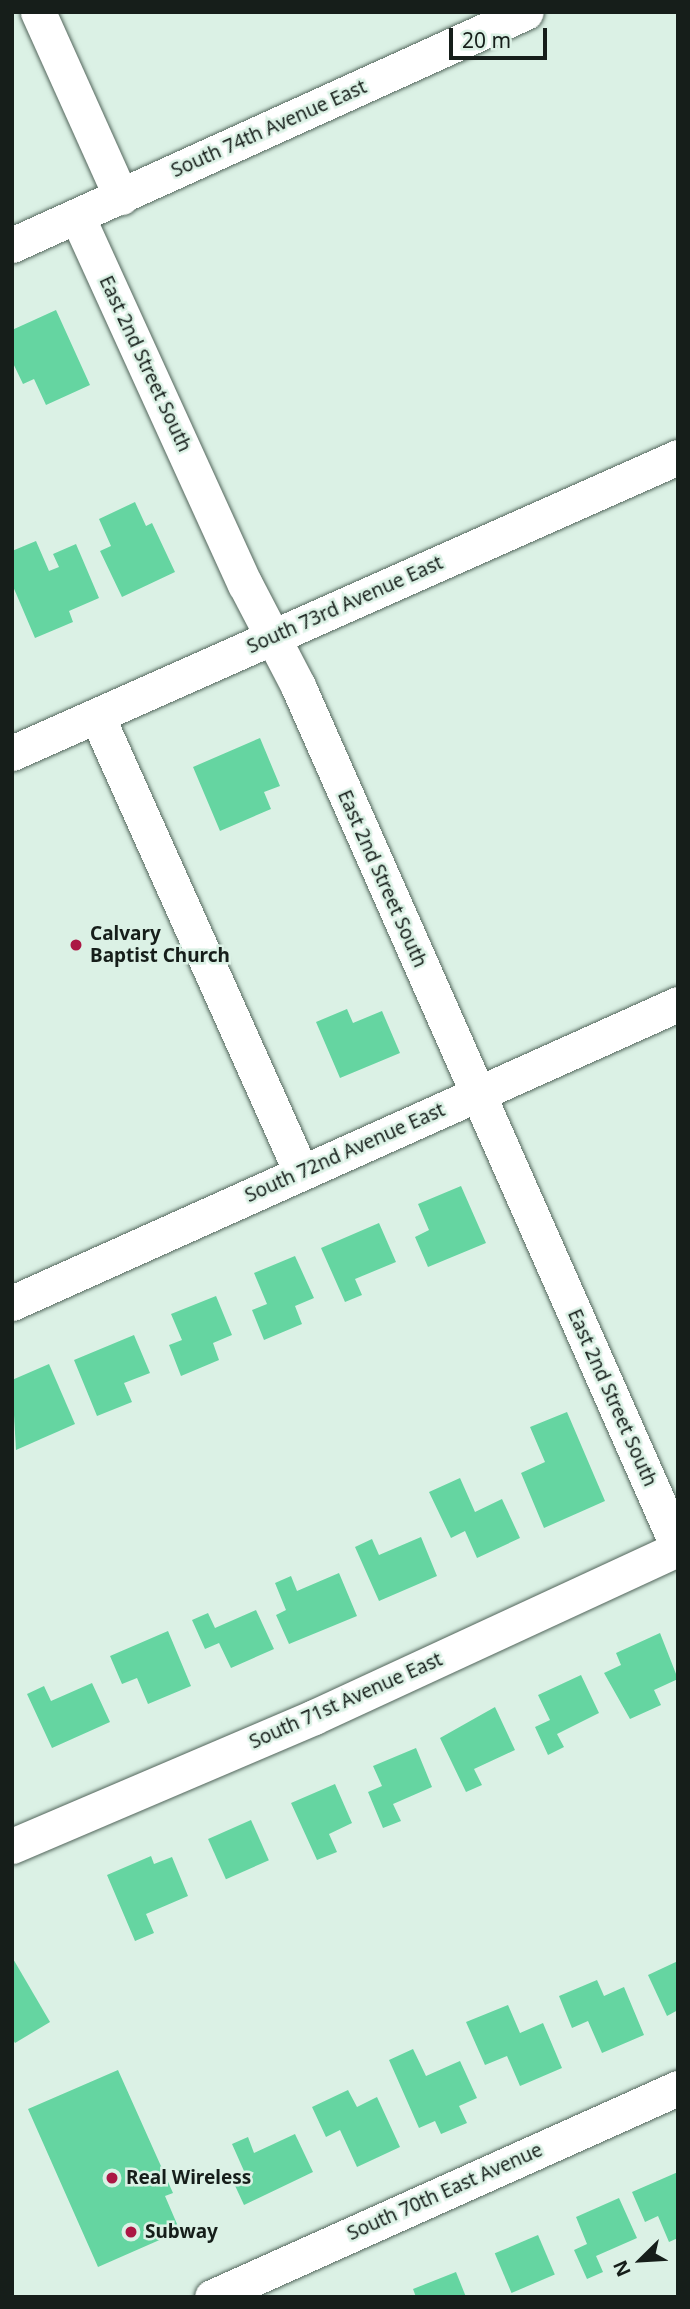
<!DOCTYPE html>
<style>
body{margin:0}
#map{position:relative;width:690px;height:2309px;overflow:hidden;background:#dbf1e5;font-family:"Noto Sans",sans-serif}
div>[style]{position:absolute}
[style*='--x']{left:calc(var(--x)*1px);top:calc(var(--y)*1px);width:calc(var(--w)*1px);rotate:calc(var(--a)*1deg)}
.building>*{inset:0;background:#65d5a1;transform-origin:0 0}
.roads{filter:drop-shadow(0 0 2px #53665c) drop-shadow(0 0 2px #53665c)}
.minor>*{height:35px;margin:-17.5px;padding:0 17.5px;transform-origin:17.5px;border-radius:17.5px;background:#fff}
.dots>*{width:19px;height:19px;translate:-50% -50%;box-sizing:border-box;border:4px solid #dbf1e5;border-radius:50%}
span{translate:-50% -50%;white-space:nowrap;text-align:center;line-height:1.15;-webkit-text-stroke:5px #dbf1e5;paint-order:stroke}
.street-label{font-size:19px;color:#161e1a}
.poi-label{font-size:19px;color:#161e1a;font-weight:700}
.left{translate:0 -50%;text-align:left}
.frame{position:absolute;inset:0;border:14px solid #161e1a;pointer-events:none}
.north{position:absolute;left:606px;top:2225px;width:70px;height:70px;-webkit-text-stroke:5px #dbf1e5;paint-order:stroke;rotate:246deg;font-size:19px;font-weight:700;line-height:28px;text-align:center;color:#161e1a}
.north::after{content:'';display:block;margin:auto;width:24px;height:32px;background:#161e1a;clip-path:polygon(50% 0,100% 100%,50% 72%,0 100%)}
.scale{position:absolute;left:449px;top:28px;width:98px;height:32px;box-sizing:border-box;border:4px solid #161e1a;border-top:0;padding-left:9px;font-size:21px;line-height:24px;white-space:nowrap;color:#161e1a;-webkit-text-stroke:5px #dbf1e5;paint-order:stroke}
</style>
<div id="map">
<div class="building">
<div style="clip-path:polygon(56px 310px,90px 385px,46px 405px,34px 379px,23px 384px,12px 361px,12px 330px)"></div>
<div style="clip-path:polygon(135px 502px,146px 526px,152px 523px,175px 572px,122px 597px,100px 551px,111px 546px,99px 519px)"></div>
<div style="clip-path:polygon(36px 541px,49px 571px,59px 567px,53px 554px,76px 544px,99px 598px,69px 611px,73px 622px,35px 638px,12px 584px,12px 551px)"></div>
<div style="clip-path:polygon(260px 738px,280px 786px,264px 792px,271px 809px,220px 831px,193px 767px)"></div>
<div style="clip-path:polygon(347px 1009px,353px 1023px,382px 1011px,400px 1053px,340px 1078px,316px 1022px)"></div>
<div style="clip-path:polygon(461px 1186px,486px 1243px,428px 1267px,415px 1237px,429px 1230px,418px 1204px)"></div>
<div style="clip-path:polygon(379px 1223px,396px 1262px,355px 1279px,362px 1295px,345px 1302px,321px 1248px)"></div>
<div style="clip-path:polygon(295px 1256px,314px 1298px,295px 1306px,302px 1324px,264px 1340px,252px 1310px,267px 1304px,254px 1273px)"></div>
<div style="clip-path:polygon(216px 1296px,232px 1335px,213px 1343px,219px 1360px,181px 1376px,169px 1345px,182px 1340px,171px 1314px)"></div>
<div style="clip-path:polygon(134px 1335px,150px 1373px,124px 1383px,132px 1402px,97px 1416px,74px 1360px)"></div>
<div style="clip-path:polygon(49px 1364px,75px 1424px,16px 1450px,12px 1380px)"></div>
<div style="clip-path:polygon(567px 1412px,605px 1501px,544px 1528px,521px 1473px,545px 1462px,530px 1427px)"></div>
<div style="clip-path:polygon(460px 1478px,475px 1512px,502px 1499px,520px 1538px,477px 1558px,465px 1531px,451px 1538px,429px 1492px)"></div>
<div style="clip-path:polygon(421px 1537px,437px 1576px,379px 1601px,355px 1547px,372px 1539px,379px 1555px)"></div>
<div style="clip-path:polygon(339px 1573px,357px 1616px,289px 1644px,276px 1615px,286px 1610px,275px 1583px,291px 1576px,297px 1591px)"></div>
<div style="clip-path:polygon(256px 1610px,274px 1649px,231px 1668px,219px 1643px,205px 1649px,192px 1620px,208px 1613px,215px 1628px)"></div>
<div style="clip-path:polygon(168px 1631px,191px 1686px,148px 1704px,137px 1678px,122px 1684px,110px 1656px)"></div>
<div style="clip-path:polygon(660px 1633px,678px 1679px,654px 1690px,661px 1705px,630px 1719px,604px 1673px,621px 1665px,616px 1653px)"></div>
<div style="clip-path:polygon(581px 1675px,599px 1713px,557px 1734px,564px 1747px,548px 1755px,535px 1727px,550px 1720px,538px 1695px)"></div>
<div style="clip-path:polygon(92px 1683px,110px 1722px,52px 1748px,27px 1694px,44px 1686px,51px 1701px)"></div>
<div style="clip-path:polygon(495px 1707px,515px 1750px,474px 1769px,482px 1785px,466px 1792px,440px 1738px)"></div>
<div style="clip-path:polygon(416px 1748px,432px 1787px,393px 1804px,401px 1821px,383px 1828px,368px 1792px,382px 1786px,373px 1766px)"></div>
<div style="clip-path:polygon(335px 1784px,352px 1823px,329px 1834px,337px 1852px,317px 1860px,291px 1803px)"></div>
<div style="left:251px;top:1820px;width:44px;height:47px;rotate:66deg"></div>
<div style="clip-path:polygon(151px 1856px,154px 1864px,172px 1857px,188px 1896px,146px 1914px,154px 1933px,135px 1941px,107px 1875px)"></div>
<div style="clip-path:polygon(12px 1957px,50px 2022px,15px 2043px,12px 2038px)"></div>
<div style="clip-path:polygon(678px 1961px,678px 2010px,667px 2016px,648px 1975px)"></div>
<div style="clip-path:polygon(597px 1980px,604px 1996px,624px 1987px,644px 2035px,602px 2053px,588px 2021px,572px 2028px,559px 1996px)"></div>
<div style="clip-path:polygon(508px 2005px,520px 2033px,543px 2023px,562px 2068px,520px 2086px,507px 2056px,485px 2065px,466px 2022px)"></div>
<div style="clip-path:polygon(413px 2049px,426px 2076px,460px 2061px,477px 2098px,459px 2106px,467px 2123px,441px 2134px,435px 2121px,419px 2128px,389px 2060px)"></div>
<div style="clip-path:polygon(118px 2070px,173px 2193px,165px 2196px,180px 2231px,98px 2267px,28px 2109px)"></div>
<div style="clip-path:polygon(348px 2090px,357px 2107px,377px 2097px,400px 2147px,357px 2167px,340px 2130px,326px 2137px,312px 2107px)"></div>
<div style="clip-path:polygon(295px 2134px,313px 2172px,244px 2205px,231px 2177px,244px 2171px,232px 2144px,248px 2137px,254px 2153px)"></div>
<div style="clip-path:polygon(678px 2172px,678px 2238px,669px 2242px,658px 2216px,645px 2222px,632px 2192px)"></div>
<div style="clip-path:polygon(619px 2198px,637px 2238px,596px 2256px,603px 2272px,587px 2279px,574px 2250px,587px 2244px,576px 2217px)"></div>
<div style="left:538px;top:2235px;width:43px;height:47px;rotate:67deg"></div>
<div style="clip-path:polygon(456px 2272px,466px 2297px,416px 2297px,413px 2289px)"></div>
</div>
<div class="roads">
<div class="minor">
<div style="--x:38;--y:12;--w:203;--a:65.8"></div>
<div style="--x:77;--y:216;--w:405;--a:65.5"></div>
<div style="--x:245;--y:584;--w:115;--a:62.5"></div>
<div style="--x:298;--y:686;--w:941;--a:66.19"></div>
<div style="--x:12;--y:245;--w:564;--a:-24.39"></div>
<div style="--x:97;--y:716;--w:500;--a:65.9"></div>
<div style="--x:12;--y:753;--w:729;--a:-23.96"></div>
<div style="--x:12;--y:1303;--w:730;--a:-24.18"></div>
<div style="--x:12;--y:1846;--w:328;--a:-23.1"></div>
<div style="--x:314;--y:1717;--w:401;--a:-24.8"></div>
<div style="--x:212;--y:2297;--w:511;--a:-24.16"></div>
</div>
</div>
<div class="dots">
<div style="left:76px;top:945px;background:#ab1744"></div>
<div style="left:112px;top:2178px;background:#ab1744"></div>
<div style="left:131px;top:2232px;background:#ab1744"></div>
</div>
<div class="street-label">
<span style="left:269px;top:129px;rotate:-24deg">South 74th Avenue East</span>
<span style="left:145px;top:364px;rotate:65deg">East 2nd Street South</span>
<span style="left:345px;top:605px;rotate:-24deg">South 73rd Avenue East</span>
<span style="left:382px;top:879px;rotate:66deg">East 2nd Street South</span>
<span style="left:345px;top:1153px;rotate:-24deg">South 72nd Avenue East</span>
<span style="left:612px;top:1398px;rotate:66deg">East 2nd Street South</span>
<span style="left:346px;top:1701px;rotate:-24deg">South 71st Avenue East</span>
<span style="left:445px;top:2192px;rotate:-24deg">South 70th East Avenue</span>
</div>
<div class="poi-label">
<span class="left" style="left:90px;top:945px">Calvary<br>Baptist Church</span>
<span class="left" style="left:126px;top:2178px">Real Wireless</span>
<span class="left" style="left:145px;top:2232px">Subway</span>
</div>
<div class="frame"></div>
<div class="north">N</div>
<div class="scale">20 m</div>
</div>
